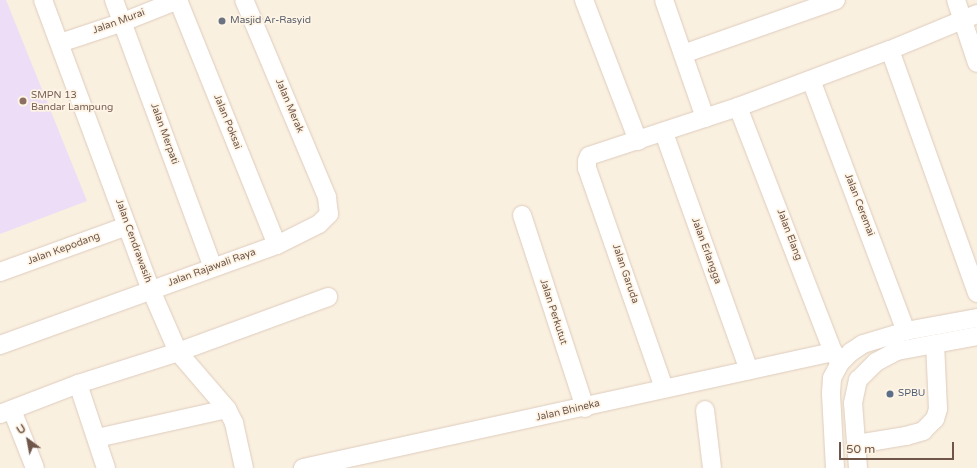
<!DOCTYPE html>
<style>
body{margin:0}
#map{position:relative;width:977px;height:468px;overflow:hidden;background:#faf0e0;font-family:"Varela Round",sans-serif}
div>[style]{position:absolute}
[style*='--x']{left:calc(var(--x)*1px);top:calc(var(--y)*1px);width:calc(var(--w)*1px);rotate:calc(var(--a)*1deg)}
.education>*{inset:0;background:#edddf6}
.roads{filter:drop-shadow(0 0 1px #deccbc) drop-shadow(0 0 1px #deccbc)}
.minor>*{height:18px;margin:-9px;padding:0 9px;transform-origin:9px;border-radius:9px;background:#fff}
.dots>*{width:11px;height:11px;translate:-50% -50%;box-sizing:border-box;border:2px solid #fef4e5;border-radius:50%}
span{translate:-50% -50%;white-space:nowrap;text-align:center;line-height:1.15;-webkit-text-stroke:3.5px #fef4e5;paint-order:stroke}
.worship-label{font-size:10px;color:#5b616d}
.left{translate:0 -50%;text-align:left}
.street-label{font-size:10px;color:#6f5649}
.education-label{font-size:10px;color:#785e54}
.service-label{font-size:10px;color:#4e5e75}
.north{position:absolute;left:8px;top:420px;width:40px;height:40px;-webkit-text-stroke:3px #fef4e5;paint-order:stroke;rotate:328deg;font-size:11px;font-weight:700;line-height:16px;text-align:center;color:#6f5649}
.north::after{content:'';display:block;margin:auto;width:14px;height:18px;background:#6f5649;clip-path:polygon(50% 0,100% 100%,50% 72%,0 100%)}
.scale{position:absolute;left:839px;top:442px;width:115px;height:18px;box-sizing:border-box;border:2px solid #6f5649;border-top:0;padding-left:5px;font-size:12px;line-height:14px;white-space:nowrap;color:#6f5649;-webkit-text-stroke:3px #fef4e5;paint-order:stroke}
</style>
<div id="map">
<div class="education">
<div style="clip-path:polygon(0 0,6px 0,87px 201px,0 234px)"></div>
</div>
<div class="roads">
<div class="minor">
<div style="--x:43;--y:0;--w:309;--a:69.6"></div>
<div style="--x:151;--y:290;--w:68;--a:66.5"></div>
<div style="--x:178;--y:352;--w:75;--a:49.3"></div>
<div style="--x:227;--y:409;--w:16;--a:63"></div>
<div style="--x:234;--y:423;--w:46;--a:77.5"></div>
<div style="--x:114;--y:0;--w:285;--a:69.7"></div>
<div style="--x:178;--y:0;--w:264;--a:68"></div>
<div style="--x:584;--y:0;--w:151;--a:69"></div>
<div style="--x:664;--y:0;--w:125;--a:70.8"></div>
<div style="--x:956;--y:0;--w:66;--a:71.6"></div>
<div style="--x:60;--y:43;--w:66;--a:-18.4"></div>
<div style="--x:123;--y:22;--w:59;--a:-21.8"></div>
<div style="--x:890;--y:50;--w:258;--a:70.3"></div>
<div style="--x:683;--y:54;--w:162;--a:-19.4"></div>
<div style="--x:811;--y:80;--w:268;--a:69.3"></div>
<div style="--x:738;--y:107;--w:263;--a:68.8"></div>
<div style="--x:833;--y:352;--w:13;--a:58"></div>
<div style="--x:664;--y:133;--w:252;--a:70.3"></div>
<div style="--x:522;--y:215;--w:203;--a:71.9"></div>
<div style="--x:0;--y:272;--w:135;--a:-19.9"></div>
<div style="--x:0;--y:345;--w:294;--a:-19.9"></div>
<div style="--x:277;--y:245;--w:47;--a:-26.6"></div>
<div style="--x:319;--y:224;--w:14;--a:-45"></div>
<div style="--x:329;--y:214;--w:17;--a:-97"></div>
<div style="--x:327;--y:197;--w:214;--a:-112.8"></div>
<div style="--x:78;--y:384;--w:89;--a:71.6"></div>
<div style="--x:664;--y:388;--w:233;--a:-109.3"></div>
<div style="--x:587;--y:168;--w:7;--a:-90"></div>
<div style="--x:587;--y:161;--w:5;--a:-68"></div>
<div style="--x:589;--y:156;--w:157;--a:-18.2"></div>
<div style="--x:738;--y:107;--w:162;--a:-20.6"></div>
<div style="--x:890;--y:50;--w:94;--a:-22.5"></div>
<div style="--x:12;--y:410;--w:62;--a:68.4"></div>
<div style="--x:705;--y:410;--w:58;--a:83.1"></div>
<div style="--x:0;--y:414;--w:84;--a:-21"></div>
<div style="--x:78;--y:384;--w:105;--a:-17.7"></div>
<div style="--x:178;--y:352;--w:160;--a:-20.1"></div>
<div style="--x:97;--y:438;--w:133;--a:-12.6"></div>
<div style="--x:857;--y:444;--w:50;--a:-9.3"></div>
<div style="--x:906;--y:436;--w:18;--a:-16"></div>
<div style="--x:923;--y:431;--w:17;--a:-45"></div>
<div style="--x:935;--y:419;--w:10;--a:-73"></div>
<div style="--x:938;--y:409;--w:65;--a:-92.6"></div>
<div style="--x:303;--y:468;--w:543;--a:-12.35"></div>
<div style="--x:835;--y:468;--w:75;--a:-93.1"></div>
<div style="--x:831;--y:393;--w:15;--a:-86"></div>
<div style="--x:832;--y:378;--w:17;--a:-62"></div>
<div style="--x:840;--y:363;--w:16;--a:-45"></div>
<div style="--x:851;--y:352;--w:14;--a:-34"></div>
<div style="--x:863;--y:344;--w:45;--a:-16.8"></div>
<div style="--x:906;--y:331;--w:72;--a:-10.4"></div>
<div style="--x:858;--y:468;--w:65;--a:-94.4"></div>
<div style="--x:853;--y:403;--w:24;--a:-78"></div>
<div style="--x:858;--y:380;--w:25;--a:-45"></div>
<div style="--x:876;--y:362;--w:24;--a:-28"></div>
<div style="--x:897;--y:351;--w:81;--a:-10.6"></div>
</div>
</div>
<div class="dots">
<div style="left:222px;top:21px;background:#6b7280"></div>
<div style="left:23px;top:101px;background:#8d6e63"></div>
<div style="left:890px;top:394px;background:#5c6f8a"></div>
</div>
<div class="worship-label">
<span class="left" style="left:230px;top:21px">Masjid Ar-Rasyid</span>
</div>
<div class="street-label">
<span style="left:119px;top:22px;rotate:-20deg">Jalan Murai</span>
<span style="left:289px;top:106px;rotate:67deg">Jalan Merak</span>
<span style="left:227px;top:122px;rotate:68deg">Jalan Poksai</span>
<span style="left:164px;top:134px;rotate:70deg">Jalan Merpati</span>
<span style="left:859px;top:205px;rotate:69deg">Jalan Ceremai</span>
<span style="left:789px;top:235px;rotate:69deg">Jalan Elang</span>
<span style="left:133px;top:241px;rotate:70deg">Jalan Cendrawasih</span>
<span style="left:64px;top:249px;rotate:-20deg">Jalan Kepodang</span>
<span style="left:706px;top:251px;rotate:70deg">Jalan Erlangga</span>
<span style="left:212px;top:268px;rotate:-20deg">Jalan Rajawali Raya</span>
<span style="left:625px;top:274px;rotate:71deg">Jalan Garuda</span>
<span style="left:553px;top:312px;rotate:72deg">Jalan Perkutut</span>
<span style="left:568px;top:411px;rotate:-13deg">Jalan Bhineka</span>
</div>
<div class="education-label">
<span class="left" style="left:31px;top:101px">SMPN 13<br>Bandar Lampung</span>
</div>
<div class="service-label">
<span class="left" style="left:898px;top:394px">SPBU</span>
</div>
<div class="north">U</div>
<div class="scale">50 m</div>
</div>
